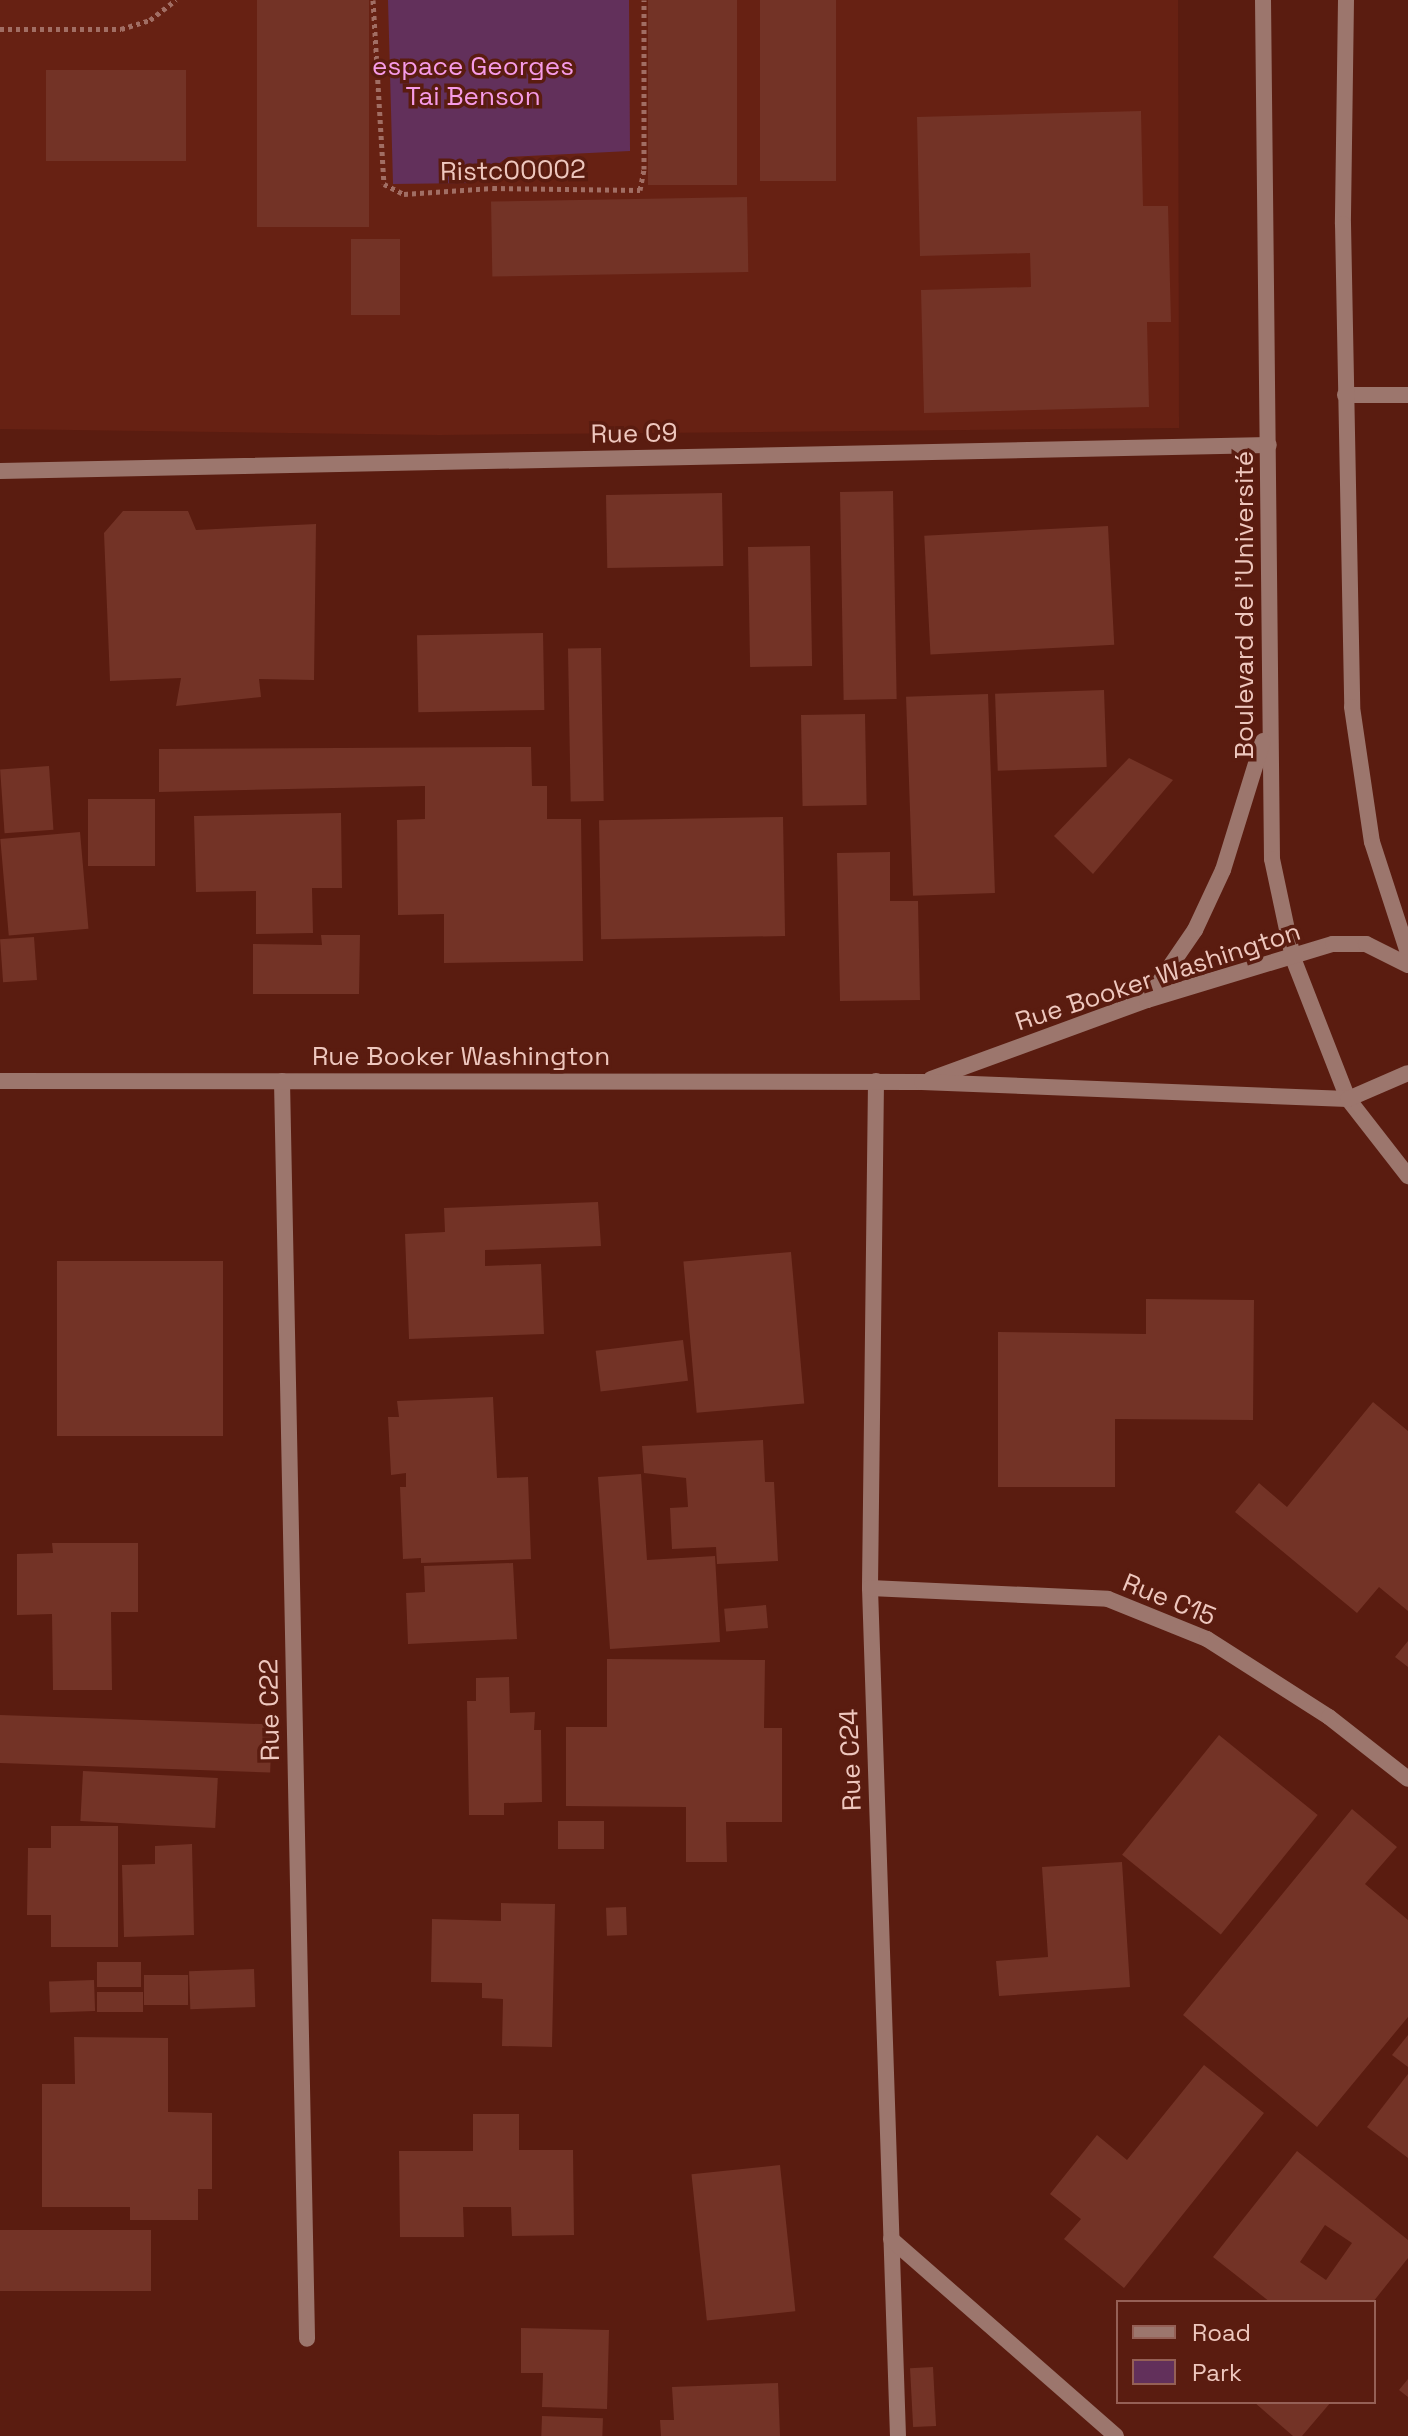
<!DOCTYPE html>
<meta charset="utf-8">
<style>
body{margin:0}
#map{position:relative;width:1408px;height:2436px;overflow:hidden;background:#5a1c10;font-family:"Space Grotesk",sans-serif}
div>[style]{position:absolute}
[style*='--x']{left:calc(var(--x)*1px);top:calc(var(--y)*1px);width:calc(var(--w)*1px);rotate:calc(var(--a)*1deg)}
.built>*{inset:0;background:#672113}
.green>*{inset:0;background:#62305b}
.building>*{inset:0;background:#733326;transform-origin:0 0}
.path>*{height:5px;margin-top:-2.5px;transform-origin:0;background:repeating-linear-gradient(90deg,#a16e64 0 4px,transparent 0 8px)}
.minor>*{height:16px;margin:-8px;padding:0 8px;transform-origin:8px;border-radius:8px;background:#9c766d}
.tertiary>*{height:16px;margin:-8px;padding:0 8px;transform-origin:8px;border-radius:8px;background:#9c766d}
span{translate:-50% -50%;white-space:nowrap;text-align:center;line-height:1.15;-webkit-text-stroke:7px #5a1c10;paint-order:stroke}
.park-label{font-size:26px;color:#f69be7}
.street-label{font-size:26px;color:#eec7be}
.legend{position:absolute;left:1116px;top:2300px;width:260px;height:104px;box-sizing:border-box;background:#5a1c10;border:2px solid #956056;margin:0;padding:10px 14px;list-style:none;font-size:24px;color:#eec7be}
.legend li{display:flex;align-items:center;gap:16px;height:40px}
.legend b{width:40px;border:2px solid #956056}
</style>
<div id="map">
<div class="built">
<div style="clip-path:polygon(0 0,1178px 0,1179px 428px,439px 435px,0 429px)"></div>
</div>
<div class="green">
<div style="clip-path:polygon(388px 0,629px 0,630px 151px,508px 157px,472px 183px,393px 184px)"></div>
</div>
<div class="building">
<div style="left:257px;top:0;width:112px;height:227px"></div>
<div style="left:648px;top:0;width:89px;height:185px"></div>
<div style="left:760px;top:0;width:76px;height:181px"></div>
<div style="left:46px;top:70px;width:140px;height:91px"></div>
<div style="clip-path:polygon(1141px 111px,1143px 206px,1168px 206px,1171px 322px,1147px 322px,1149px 407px,924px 413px,921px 290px,1031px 287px,1030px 253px,920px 256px,917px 117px)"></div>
<div style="left:747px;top:197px;width:75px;height:256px;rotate:89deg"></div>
<div style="left:351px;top:239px;width:49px;height:76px"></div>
<div style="left:893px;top:491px;width:208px;height:53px;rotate:89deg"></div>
<div style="left:722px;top:493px;width:73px;height:116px;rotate:89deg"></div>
<div style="clip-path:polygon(123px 511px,188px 511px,196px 530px,316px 524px,314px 680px,259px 679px,261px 697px,176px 706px,181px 678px,110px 681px,104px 533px)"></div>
<div style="left:1108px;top:526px;width:119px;height:184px;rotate:87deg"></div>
<div style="left:810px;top:546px;width:120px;height:62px;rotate:89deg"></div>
<div style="left:543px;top:633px;width:77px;height:126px;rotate:89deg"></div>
<div style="left:601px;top:648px;width:153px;height:33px;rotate:89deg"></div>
<div style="left:1104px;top:690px;width:77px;height:109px;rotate:88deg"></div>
<div style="left:988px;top:694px;width:199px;height:82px;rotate:88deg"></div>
<div style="left:865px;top:714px;width:91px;height:64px;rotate:89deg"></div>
<div style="clip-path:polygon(531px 747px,532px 786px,547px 786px,547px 819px,581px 819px,583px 961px,444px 963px,444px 914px,398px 915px,397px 820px,425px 819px,425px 786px,159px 792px,159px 749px)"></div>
<div style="clip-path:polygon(1129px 758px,1173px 780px,1093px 874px,1054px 836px)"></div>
<div style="left:49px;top:766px;width:64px;height:49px;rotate:86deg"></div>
<div style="left:88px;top:799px;width:67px;height:67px"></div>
<div style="clip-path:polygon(341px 813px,342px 888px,312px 888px,313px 933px,256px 934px,256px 891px,196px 892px,194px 816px)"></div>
<div style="left:783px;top:817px;width:119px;height:184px;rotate:89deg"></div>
<div style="left:80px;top:832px;width:97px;height:80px;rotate:85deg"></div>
<div style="clip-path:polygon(890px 852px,890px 901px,918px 901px,920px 1000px,840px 1001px,837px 853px)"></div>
<div style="clip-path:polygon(321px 935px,360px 935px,359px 994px,253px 994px,253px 944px,322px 945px)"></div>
<div style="left:34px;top:937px;width:43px;height:34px;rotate:86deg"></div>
<div style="clip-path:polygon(598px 1202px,601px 1246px,485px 1250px,485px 1266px,541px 1264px,544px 1334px,409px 1339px,405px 1234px,445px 1232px,444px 1208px)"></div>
<div style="left:791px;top:1252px;width:152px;height:108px;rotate:85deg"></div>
<div style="left:57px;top:1261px;width:166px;height:175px"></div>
<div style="clip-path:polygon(1146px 1299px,1254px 1300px,1253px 1420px,1115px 1419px,1115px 1487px,998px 1487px,998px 1332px,1146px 1334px)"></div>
<div style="left:683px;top:1340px;width:41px;height:88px;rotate:83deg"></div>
<div style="clip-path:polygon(493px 1397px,497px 1478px,528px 1477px,531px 1559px,421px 1563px,421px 1558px,403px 1559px,400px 1487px,406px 1487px,406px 1473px,391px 1475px,388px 1417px,399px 1417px,397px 1401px)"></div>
<div style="clip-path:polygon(1373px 1402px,1408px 1431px,1408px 1611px,1379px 1587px,1357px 1613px,1235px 1512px,1259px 1483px,1287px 1507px)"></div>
<div style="clip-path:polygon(763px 1440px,765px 1482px,774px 1482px,778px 1561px,717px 1564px,716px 1547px,672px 1549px,670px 1508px,688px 1507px,686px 1478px,644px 1473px,642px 1446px)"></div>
<div style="clip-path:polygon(641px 1474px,647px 1560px,715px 1556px,720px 1642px,610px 1649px,598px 1477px)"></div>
<div style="clip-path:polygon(52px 1543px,138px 1543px,138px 1612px,111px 1612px,112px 1690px,53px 1690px,52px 1614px,17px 1615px,17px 1554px,53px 1553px)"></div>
<div style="clip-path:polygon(513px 1563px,517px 1639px,408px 1644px,406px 1593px,425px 1592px,424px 1566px)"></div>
<div style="left:766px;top:1605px;width:23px;height:42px;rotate:85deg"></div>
<div style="clip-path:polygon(1408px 1641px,1408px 1667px,1395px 1657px)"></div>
<div style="clip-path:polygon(607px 1659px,765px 1660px,764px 1728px,782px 1728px,782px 1822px,726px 1822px,727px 1862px,686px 1862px,686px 1807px,566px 1806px,566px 1727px,607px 1727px)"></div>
<div style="clip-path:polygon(509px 1677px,510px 1713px,535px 1712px,534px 1730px,541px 1730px,542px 1802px,504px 1803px,504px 1815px,469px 1815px,467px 1701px,476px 1701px,476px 1678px)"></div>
<div style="left:0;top:1715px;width:272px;height:48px;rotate:2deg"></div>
<div style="left:1219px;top:1735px;width:127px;height:154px;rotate:39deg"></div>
<div style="left:83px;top:1771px;width:135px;height:50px;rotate:3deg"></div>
<div style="clip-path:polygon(1352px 1809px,1397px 1847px,1365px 1884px,1408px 1920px,1408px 2017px,1317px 2127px,1183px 2015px)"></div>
<div style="left:558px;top:1821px;width:46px;height:28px"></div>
<div style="clip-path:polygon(51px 1826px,118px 1826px,118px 1947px,51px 1947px,51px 1915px,27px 1915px,28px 1848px,51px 1848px)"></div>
<div style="clip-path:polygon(192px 1844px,194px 1935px,124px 1937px,122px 1865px,155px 1864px,155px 1846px)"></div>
<div style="clip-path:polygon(1122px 1862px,1130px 1987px,999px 1996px,996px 1961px,1048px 1957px,1042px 1867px)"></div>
<div style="clip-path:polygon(501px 1903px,555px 1904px,552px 2047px,502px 2046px,503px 1999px,482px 1998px,482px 1983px,431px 1982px,432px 1919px,501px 1921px)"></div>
<div style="left:626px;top:1907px;width:28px;height:20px;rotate:88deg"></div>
<div style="left:141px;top:1962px;width:25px;height:44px;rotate:90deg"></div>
<div style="left:254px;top:1969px;width:38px;height:65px;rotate:88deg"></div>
<div style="left:144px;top:1975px;width:44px;height:30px"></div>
<div style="left:94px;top:1980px;width:31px;height:45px;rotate:88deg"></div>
<div style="left:143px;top:1992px;width:20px;height:46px;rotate:90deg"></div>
<div style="clip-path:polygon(1408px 2035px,1408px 2067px,1392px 2055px)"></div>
<div style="clip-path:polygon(74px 2037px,168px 2038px,168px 2112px,212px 2113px,212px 2189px,198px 2189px,198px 2220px,130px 2220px,130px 2207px,42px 2207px,42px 2084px,75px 2084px)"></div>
<div style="clip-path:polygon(1204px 2065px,1264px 2113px,1124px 2288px,1064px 2239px,1081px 2219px,1050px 2194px,1097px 2135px,1127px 2160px)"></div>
<div style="clip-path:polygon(1408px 2074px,1408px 2158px,1367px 2127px)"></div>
<div style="clip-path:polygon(473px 2114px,519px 2114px,519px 2150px,573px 2150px,574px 2235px,512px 2236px,511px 2207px,463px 2207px,464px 2237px,400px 2237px,399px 2151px,473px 2151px)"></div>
<div style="clip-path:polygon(evenodd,1297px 2151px,1408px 2240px,1408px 2258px,1373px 2302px,1270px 2302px,1213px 2257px,1297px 2151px,1325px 2225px,1352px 2243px,1326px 2280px,1300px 2262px,1325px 2225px)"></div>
<div style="left:780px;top:2165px;width:147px;height:89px;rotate:84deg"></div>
<div style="left:0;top:2230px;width:151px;height:61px"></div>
<div style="clip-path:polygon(521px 2328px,609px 2330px,607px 2409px,542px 2407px,543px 2373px,521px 2373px)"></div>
<div style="left:933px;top:2367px;width:59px;height:23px;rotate:87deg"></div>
<div style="clip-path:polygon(1408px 2379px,1408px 2397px,1399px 2390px)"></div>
<div style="clip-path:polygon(778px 2383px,780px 2436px,661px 2436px,660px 2420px,674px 2420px,672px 2387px)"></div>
<div style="clip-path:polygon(1254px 2402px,1331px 2402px,1302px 2436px,1293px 2436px)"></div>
<div style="left:542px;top:2416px;width:61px;height:20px;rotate:2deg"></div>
</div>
<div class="path">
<div style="--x:373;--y:0;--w:184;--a:86.6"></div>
<div style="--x:384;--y:184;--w:22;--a:27"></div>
<div style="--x:404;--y:194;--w:89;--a:-3.9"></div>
<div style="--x:493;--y:188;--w:147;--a:0.8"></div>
<div style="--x:640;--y:190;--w:21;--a:-79"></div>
<div style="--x:644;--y:169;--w:169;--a:-90"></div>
<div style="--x:0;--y:29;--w:121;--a:0"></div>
<div style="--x:121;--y:29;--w:30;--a:-17"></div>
<div style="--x:150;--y:20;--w:33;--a:-38"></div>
</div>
<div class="minor">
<div style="--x:1345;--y:395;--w:63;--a:0"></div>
<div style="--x:0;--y:471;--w:1269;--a:-1.17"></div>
<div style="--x:282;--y:1081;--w:1258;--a:88.86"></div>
<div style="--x:876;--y:1081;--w:507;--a:90.68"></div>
<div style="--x:870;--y:1588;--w:848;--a:88.11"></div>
<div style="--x:870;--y:1588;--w:238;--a:2.6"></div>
<div style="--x:1108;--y:1599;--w:107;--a:22"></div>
<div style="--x:1207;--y:1639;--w:145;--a:32.6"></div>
<div style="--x:1329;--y:1717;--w:100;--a:38.1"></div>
<div style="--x:891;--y:2239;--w:299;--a:41.2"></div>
</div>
<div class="tertiary">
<div style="--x:1263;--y:0;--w:859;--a:89.4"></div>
<div style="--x:1272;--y:859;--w:101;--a:78"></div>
<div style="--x:1293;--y:958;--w:151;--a:68.7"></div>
<div style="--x:1348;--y:1099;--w:98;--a:52.1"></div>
<div style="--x:1346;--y:0;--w:224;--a:90.8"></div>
<div style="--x:1343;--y:224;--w:483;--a:88.9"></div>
<div style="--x:1352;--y:707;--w:136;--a:81.6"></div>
<div style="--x:1372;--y:842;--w:117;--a:72"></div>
<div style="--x:1147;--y:1000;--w:85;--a:-55.6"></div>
<div style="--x:1195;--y:930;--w:66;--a:-65"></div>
<div style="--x:1223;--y:870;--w:135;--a:-72.8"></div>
<div style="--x:931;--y:1079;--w:230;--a:-20.1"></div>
<div style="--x:1147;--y:1000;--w:194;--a:-16.8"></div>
<div style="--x:1333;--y:944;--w:33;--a:0"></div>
<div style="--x:1366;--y:944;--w:47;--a:26.6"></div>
<div style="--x:0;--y:1081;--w:922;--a:0.06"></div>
<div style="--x:922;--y:1082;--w:426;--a:2.3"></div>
<div style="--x:1348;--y:1099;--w:65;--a:-23.4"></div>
</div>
<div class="park-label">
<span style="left:473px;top:82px">espace Georges<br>Tai Benson</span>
</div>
<div class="street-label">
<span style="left:513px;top:171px;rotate:-1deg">Ristc00002</span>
<span style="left:634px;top:434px;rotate:-1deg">Rue C9</span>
<span style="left:1245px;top:605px;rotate:-90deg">Boulevard de l'Université</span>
<span style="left:1158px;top:977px;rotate:-18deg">Rue Booker Washington</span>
<span style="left:461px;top:1057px">Rue Booker Washington</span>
<span style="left:1169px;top:1600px;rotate:22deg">Rue C15</span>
<span style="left:270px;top:1710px;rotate:-91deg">Rue C22</span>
<span style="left:851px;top:1760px;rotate:-92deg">Rue C24</span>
</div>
<ul class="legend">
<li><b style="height:10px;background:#9c766d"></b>Road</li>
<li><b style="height:22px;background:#62305b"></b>Park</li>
</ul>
</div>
